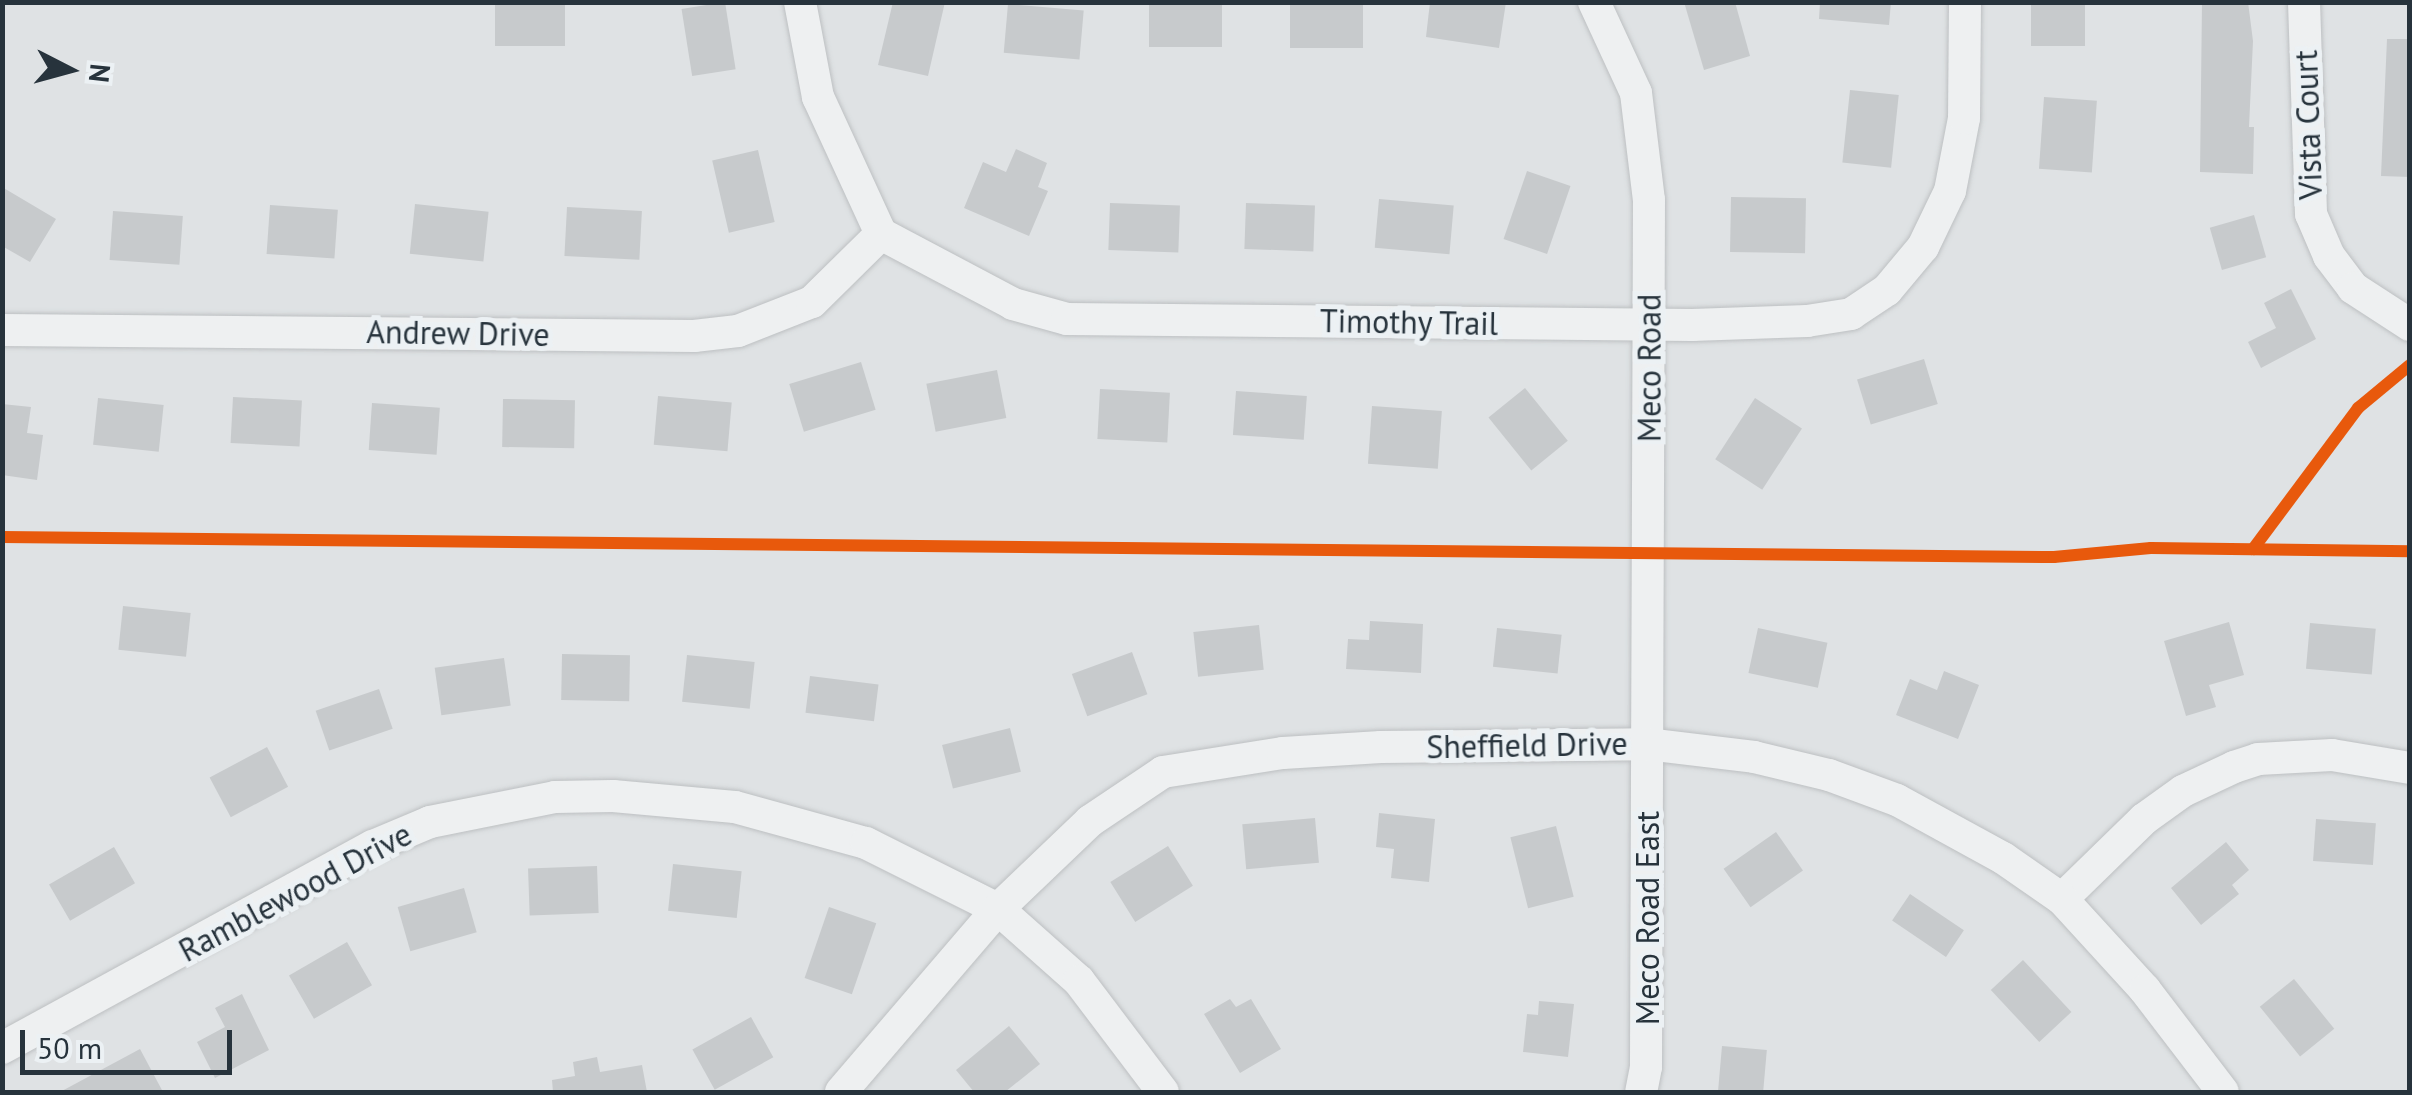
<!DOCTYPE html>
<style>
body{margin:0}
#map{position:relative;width:2412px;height:1095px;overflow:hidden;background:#dfe2e4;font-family:"PT Sans",sans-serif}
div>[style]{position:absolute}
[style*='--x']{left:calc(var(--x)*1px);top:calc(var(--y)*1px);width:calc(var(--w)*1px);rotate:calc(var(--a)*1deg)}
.building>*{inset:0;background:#c7cacc;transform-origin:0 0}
.roads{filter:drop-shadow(0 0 2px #bdc0c2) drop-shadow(0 0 2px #bdc0c2)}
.minor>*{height:32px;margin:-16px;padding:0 16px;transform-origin:16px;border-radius:16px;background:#eef0f1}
.cycleway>*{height:12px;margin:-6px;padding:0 6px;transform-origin:6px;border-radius:6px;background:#e8590c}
span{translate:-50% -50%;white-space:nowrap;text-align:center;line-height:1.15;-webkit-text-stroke:10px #ecf1f4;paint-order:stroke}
.street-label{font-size:32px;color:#27333c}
.frame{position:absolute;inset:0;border:5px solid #27333c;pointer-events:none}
.north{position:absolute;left:20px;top:20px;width:100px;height:100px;-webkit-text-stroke:8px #ecf1f4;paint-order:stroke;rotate:96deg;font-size:28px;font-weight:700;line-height:40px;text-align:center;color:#27333c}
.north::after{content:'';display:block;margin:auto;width:35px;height:45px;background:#27333c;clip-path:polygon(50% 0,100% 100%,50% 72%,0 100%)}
.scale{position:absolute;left:20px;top:1030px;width:212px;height:45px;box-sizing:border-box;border:5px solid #27333c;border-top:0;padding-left:12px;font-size:30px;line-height:35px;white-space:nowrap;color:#27333c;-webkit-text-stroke:8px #ecf1f4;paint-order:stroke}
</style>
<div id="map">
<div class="building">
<div style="left:495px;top:2px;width:70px;height:44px"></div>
<div style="left:725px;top:2px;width:68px;height:44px;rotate:81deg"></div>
<div style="clip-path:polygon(893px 2px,945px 2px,928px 76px,878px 65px)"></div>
<div style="left:1149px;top:2px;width:73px;height:45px"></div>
<div style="left:1290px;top:2px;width:73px;height:46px"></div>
<div style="clip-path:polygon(1430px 2px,1506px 2px,1499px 48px,1426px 37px)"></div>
<div style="clip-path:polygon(1684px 2px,1735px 2px,1750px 56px,1704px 70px)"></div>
<div style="clip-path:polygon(1820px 2px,1891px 2px,1889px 25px,1819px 19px)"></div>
<div style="left:2031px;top:2px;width:54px;height:44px"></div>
<div style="clip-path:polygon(2202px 2px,2248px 2px,2253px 41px,2249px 127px,2254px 127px,2253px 174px,2200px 172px)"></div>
<div style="left:1008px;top:4px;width:76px;height:49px;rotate:5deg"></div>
<div style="clip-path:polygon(2387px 39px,2410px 39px,2410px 177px,2381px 176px)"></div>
<div style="left:1850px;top:90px;width:49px;height:73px;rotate:6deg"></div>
<div style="left:2044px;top:97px;width:53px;height:72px;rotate:4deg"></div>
<div style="clip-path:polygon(1016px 149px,1047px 163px,1038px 187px,1048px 191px,1029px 236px,964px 208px,983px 162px,1006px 172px)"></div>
<div style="left:758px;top:150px;width:74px;height:47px;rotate:77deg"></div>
<div style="left:1527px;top:171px;width:46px;height:72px;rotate:19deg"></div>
<div style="clip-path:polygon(2px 187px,56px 219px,30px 262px,2px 246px)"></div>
<div style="left:1731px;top:197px;width:75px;height:55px;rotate:1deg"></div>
<div style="left:1379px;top:199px;width:75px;height:49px;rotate:5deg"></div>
<div style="left:1110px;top:203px;width:70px;height:47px;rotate:2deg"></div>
<div style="left:1246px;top:203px;width:69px;height:46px;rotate:2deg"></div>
<div style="left:415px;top:204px;width:74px;height:50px;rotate:6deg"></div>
<div style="left:270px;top:205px;width:68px;height:49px;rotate:4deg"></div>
<div style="left:567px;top:207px;width:75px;height:49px;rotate:3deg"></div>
<div style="left:113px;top:211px;width:70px;height:49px;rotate:4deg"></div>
<div style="left:2254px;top:215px;width:44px;height:46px;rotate:74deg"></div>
<div style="clip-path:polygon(2291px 289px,2316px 339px,2261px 368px,2248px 342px,2276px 328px,2264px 303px)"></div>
<div style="left:1924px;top:359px;width:47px;height:70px;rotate:73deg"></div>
<div style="left:861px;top:362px;width:50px;height:75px;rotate:73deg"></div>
<div style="left:997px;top:370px;width:49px;height:72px;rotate:79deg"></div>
<div style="left:1525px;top:388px;width:68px;height:47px;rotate:51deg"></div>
<div style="left:1100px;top:389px;width:70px;height:50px;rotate:3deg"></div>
<div style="left:1236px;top:391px;width:71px;height:44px;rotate:4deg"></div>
<div style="left:658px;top:396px;width:74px;height:49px;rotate:5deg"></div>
<div style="left:233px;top:397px;width:69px;height:46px;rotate:3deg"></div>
<div style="left:98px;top:398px;width:66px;height:47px;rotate:6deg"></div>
<div style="left:1755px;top:398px;width:56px;height:73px;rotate:33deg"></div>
<div style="left:503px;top:399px;width:72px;height:48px;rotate:1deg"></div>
<div style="left:372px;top:403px;width:68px;height:47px;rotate:4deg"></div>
<div style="clip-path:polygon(2px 404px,31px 407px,27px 433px,43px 435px,37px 480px,2px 475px)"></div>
<div style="left:1372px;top:406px;width:70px;height:58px;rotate:4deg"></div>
<div style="left:123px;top:606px;width:68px;height:44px;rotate:6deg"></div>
<div style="clip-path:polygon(1370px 621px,1423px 624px,1421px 673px,1346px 669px,1348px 639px,1369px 640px)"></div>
<div style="clip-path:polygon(2229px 622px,2244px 675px,2209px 685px,2216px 707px,2186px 716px,2164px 641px)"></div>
<div style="left:2310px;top:623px;width:66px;height:46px;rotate:5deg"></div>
<div style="left:1259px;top:625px;width:45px;height:66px;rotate:84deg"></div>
<div style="left:1497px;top:628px;width:65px;height:39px;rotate:6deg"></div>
<div style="left:1758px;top:628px;width:71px;height:46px;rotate:12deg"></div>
<div style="left:1132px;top:652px;width:45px;height:64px;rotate:70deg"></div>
<div style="left:562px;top:654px;width:68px;height:46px;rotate:1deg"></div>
<div style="left:687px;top:655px;width:68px;height:47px;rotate:6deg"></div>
<div style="left:504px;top:658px;width:48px;height:70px;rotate:82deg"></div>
<div style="clip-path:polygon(1944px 671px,1979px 685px,1958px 739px,1896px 715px,1910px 679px,1937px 690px)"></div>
<div style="left:810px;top:676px;width:69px;height:37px;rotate:7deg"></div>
<div style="left:379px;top:689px;width:42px;height:67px;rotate:71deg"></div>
<div style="left:1010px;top:728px;width:45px;height:70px;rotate:76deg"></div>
<div style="left:267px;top:747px;width:45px;height:65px;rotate:62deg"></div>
<div style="clip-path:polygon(1379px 813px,1435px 819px,1429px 882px,1391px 878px,1394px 849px,1376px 847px)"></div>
<div style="left:1315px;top:818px;width:45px;height:73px;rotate:85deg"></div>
<div style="left:2316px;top:819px;width:60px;height:42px;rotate:4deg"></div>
<div style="left:1556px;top:826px;width:73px;height:47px;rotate:76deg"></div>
<div style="left:1776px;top:832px;width:47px;height:64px;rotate:55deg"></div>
<div style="clip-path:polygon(2226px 842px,2249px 870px,2232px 885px,2239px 894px,2201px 925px,2171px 888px)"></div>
<div style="left:1168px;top:846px;width:47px;height:68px;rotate:58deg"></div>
<div style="left:114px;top:847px;width:42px;height:75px;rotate:60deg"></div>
<div style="left:673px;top:864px;width:69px;height:47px;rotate:6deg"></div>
<div style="left:597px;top:866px;width:47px;height:69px;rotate:88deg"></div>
<div style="left:464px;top:888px;width:46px;height:69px;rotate:74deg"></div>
<div style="left:1910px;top:894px;width:65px;height:32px;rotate:34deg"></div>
<div style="left:829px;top:907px;width:50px;height:75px;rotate:19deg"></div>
<div style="left:347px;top:942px;width:50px;height:67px;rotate:60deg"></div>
<div style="left:2023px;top:960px;width:71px;height:44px;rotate:47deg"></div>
<div style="left:2294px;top:979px;width:64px;height:44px;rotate:51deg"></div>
<div style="clip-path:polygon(242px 994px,269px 1050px,215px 1078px,197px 1042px,225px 1027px,215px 1008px)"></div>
<div style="clip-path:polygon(1230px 999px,1236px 1007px,1251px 999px,1281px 1049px,1240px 1073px,1204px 1014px)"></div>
<div style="clip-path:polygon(1539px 1001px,1574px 1004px,1568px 1057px,1523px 1052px,1527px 1014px,1538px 1015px)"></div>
<div style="left:751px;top:1017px;width:46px;height:67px;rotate:61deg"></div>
<div style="clip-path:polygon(1009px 1026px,1040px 1064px,1005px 1092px,974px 1092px,956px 1070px)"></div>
<div style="left:1722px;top:1046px;width:45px;height:46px;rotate:5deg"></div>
<div style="clip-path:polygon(140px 1049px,163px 1092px,60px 1092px)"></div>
<div style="clip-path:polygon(597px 1057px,600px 1072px,642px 1065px,647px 1092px,553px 1092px,552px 1080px,575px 1076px,573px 1062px)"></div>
</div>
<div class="roads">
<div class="minor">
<div style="--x:800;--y:2;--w:97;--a:79.3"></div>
<div style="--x:818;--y:97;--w:151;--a:65.3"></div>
<div style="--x:881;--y:234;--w:149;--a:27.9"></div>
<div style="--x:1013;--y:304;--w:56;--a:15.5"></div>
<div style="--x:1067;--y:319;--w:625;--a:0.55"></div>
<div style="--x:1692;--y:325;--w:115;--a:-2"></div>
<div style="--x:1807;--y:321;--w:45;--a:-9"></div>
<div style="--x:1851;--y:314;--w:43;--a:-33.7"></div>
<div style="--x:1887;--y:290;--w:56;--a:-50.1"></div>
<div style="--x:1923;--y:247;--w:62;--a:-64.3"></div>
<div style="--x:1950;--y:191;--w:74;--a:-79.1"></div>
<div style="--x:1964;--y:118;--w:116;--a:-89.5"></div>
<div style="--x:1594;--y:2;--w:100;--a:65.2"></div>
<div style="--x:1636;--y:93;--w:108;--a:83.1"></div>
<div style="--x:1649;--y:200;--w:867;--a:90.2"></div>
<div style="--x:1646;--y:1067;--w:25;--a:101"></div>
<div style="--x:2304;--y:2;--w:212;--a:88.1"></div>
<div style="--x:2311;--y:214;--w:46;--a:66.8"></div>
<div style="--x:2329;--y:256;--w:40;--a:53"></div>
<div style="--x:2353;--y:288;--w:68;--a:33"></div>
<div style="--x:2;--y:330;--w:692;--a:0.5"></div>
<div style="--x:694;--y:336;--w:44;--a:-6.5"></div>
<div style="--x:738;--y:331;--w:79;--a:-21.4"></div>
<div style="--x:812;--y:302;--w:97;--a:-44.6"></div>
<div style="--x:2062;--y:899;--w:115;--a:-44.3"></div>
<div style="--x:2144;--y:819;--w:48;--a:-35.7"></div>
<div style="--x:2183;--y:791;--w:56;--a:-25.2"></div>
<div style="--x:2234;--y:767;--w:25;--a:-18"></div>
<div style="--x:2258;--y:759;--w:74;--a:-3.1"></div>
<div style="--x:2332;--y:755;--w:79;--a:9.5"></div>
<div style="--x:2;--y:1048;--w:422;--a:-28.6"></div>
<div style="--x:373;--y:846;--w:62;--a:-22.8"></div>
<div style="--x:430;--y:822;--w:127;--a:-11.3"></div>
<div style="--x:555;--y:797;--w:58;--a:-1"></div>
<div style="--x:613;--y:796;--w:122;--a:5.2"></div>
<div style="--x:735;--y:807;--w:136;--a:15.4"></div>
<div style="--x:866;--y:843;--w:148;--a:26.6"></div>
<div style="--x:998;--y:909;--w:108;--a:41.6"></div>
<div style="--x:1079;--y:981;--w:139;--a:52.9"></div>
<div style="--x:841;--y:1092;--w:241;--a:-49.4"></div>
<div style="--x:998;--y:909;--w:127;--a:-43.7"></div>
<div style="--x:1090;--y:821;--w:88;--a:-33.9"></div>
<div style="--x:1163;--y:772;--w:121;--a:-9"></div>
<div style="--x:1283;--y:753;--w:98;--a:-3.5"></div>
<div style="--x:1381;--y:747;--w:266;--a:-0.6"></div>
<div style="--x:1647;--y:744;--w:108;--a:6.9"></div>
<div style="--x:1754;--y:757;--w:77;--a:13.5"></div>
<div style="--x:1829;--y:775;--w:72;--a:20.2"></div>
<div style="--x:1897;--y:800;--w:121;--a:28.7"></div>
<div style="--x:2003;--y:858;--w:72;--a:34.8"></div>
<div style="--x:2062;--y:899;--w:123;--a:47.6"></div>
<div style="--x:2145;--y:990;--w:128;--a:52.6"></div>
</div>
</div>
<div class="cycleway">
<div style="--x:2;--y:537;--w:2052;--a:0.56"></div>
<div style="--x:2054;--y:557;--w:97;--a:-5.3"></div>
<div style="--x:2151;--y:548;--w:259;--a:0.7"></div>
<div style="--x:2253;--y:549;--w:176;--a:-53.3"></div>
<div style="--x:2358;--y:408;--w:67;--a:-39.6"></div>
</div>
<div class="street-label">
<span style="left:2308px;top:125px;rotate:-92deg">Vista Court</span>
<span style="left:1409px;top:322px;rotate:1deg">Timothy Trail</span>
<span style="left:458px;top:333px;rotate:1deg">Andrew Drive</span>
<span style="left:1649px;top:368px;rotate:-90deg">Meco Road</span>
<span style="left:1527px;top:745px;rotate:-1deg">Sheffield Drive</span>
<span style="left:295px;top:892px;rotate:-28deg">Ramblewood Drive</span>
<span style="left:1647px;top:918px;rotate:-90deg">Meco Road East</span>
</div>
<div class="frame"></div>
<div class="north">N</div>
<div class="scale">50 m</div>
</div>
